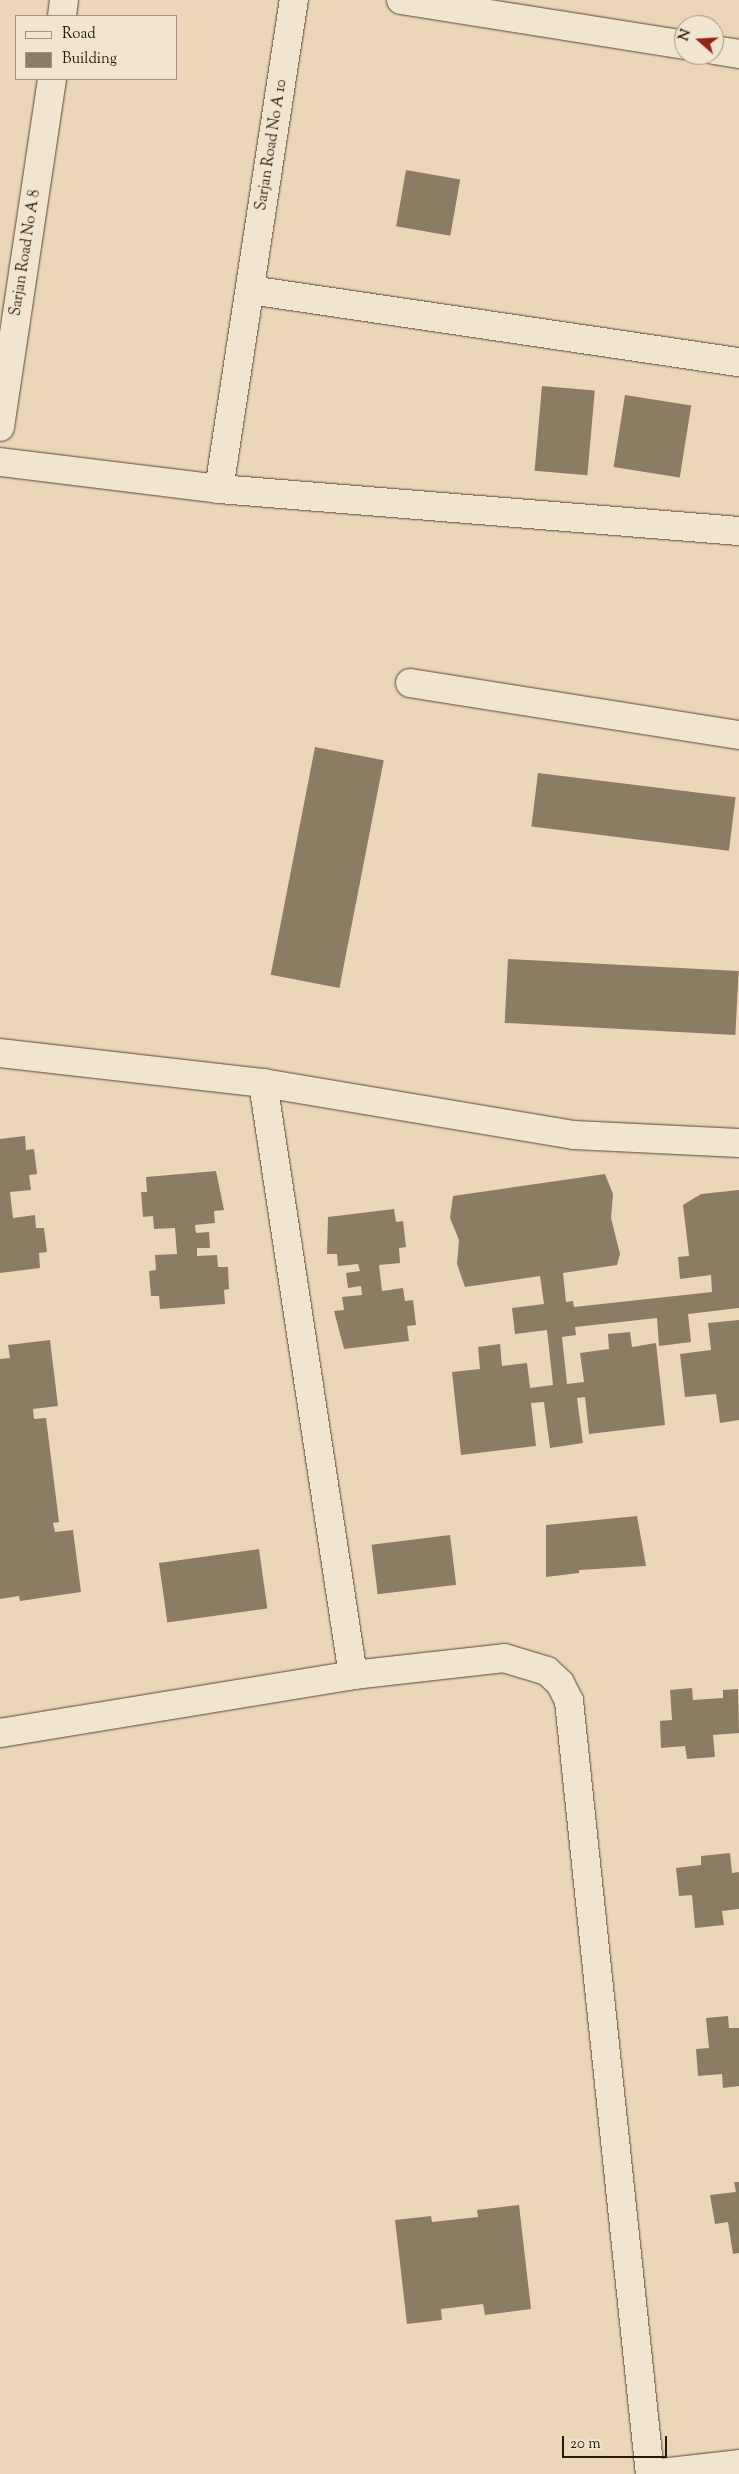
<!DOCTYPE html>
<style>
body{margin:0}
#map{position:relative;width:739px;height:2474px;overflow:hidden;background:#ebd7b7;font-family:"Sorts Mill Goudy",serif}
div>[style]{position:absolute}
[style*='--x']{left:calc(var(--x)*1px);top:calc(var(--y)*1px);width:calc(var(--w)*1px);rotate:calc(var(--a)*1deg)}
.building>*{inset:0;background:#8c7c63;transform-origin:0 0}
.roads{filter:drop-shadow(0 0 1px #574834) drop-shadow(0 0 1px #574834)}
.minor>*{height:28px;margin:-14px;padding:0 14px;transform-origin:14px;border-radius:14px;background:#f2e5d0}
span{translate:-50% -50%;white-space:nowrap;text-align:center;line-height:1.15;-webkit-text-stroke:4.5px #f2e5d0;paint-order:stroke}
.street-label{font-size:15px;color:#261908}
.legend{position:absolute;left:15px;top:15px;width:162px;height:65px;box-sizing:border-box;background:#f2e5d0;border:1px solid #a09380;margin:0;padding:6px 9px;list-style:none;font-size:15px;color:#261908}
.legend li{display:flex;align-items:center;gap:10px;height:25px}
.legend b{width:25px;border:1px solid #a09380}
.north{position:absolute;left:674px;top:15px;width:50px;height:50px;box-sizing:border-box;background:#f2e5d0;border:1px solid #a09380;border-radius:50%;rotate:289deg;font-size:14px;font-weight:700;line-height:20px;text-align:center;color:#261908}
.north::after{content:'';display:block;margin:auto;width:18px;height:22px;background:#8f2418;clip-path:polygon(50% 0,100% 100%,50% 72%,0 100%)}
.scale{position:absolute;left:562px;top:2436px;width:105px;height:22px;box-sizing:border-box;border:2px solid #261908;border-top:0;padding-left:6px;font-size:15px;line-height:18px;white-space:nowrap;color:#261908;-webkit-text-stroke:4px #f2e5d0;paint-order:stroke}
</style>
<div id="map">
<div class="building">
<div style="left:406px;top:170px;width:55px;height:57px;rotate:10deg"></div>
<div style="left:542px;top:386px;width:53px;height:85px;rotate:5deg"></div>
<div style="left:625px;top:395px;width:67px;height:73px;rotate:9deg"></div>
<div style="left:315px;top:747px;width:70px;height:232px;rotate:11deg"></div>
<div style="left:538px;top:773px;width:199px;height:54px;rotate:7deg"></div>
<div style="left:508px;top:959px;width:231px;height:64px;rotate:3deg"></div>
<div style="clip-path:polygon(25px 1136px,26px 1150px,34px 1149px,37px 1174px,29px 1175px,31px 1190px,10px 1192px,13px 1218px,35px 1215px,36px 1228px,44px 1228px,47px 1252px,39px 1253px,40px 1268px,0 1273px,0 1139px)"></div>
<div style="clip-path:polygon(216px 1171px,224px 1210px,214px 1211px,215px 1223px,195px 1225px,196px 1233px,209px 1232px,210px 1248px,197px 1248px,197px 1256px,217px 1255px,218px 1267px,228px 1267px,229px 1289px,224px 1290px,225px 1304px,160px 1309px,159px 1296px,151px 1296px,149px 1271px,156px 1270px,155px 1255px,177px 1254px,175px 1228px,154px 1229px,153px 1216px,143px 1217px,141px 1192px,147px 1192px,146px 1177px)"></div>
<div style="clip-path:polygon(605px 1174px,613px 1194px,611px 1218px,620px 1254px,617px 1265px,563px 1273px,566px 1302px,573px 1301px,574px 1307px,712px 1292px,711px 1275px,680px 1279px,678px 1257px,689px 1256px,683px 1205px,701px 1194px,739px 1190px,739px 1308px,688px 1314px,691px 1342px,659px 1346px,657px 1318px,575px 1327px,576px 1335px,562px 1337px,567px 1384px,584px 1382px,580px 1353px,609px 1349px,608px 1334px,630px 1332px,632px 1347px,656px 1343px,665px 1425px,589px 1434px,585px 1397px,577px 1398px,583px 1443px,550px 1448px,544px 1402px,531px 1403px,536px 1446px,461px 1455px,452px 1372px,480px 1369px,478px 1347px,500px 1344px,502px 1366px,527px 1363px,530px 1388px,553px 1385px,547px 1330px,515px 1334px,512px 1308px,544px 1304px,540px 1276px,465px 1287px,457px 1264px,459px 1240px,450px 1218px,453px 1196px)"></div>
<div style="clip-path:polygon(394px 1209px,396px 1222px,403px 1221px,406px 1247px,399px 1248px,400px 1263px,379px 1265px,382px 1291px,403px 1288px,405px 1301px,413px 1300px,416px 1325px,407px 1326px,409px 1341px,344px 1349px,334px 1311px,344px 1310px,342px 1297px,362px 1295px,361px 1286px,348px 1288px,346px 1273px,360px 1271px,358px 1264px,338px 1266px,337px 1254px,327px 1254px,328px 1217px)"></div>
<div style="clip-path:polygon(739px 1320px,739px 1420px,720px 1423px,716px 1394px,685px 1397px,680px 1354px,711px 1350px,708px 1323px)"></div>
<div style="clip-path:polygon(50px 1340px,58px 1406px,33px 1409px,34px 1419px,46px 1418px,59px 1522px,53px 1523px,55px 1532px,73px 1530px,81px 1592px,20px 1601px,19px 1596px,0 1599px,0 1359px,10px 1358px,8px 1345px)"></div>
<div style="clip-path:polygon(637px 1516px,646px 1566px,579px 1570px,579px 1573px,546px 1577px,546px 1525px)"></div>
<div style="left:450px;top:1535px;width:50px;height:79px;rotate:83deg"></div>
<div style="left:259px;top:1549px;width:60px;height:101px;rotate:82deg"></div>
<div style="clip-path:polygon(692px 1688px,693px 1700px,723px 1698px,723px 1690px,738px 1689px,739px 1733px,713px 1735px,715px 1757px,687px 1759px,685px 1746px,661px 1748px,660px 1721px,672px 1720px,670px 1690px)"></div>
<div style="clip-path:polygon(730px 1853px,732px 1873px,739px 1872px,739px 1909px,722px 1911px,724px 1925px,695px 1928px,692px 1895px,679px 1896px,676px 1868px,701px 1865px,701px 1856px)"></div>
<div style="clip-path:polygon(728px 2016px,729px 2028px,739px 2028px,739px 2086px,723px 2088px,722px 2074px,698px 2076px,696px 2049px,709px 2048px,706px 2018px)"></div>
<div style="clip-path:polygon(734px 2182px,739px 2182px,739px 2253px,733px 2254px,728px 2222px,715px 2224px,710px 2195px,736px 2192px)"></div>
<div style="clip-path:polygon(519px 2205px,531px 2309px,485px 2315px,483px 2304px,441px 2309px,442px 2320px,407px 2324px,395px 2220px,431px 2216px,432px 2222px,478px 2217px,477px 2210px)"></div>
</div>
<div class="roads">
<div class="minor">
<div style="--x:401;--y:0;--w:287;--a:9"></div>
<div style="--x:62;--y:16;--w:16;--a:-83"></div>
<div style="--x:714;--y:50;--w:25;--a:9"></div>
<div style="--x:250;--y:290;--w:494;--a:8.4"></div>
<div style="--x:0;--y:427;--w:352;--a:-81.5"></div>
<div style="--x:0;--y:462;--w:221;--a:7"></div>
<div style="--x:219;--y:489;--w:522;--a:4.62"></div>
<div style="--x:219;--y:489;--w:495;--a:-81.3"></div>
<div style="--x:410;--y:683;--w:333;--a:9"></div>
<div style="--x:0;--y:1053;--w:265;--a:6.5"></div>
<div style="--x:263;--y:1083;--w:315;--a:9.5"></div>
<div style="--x:574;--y:1135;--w:165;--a:2.8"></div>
<div style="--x:263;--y:1083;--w:599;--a:81.36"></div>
<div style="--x:0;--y:1733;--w:358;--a:-9.3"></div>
<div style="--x:353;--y:1675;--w:152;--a:-6.4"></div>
<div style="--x:504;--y:1658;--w:45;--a:16.8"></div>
<div style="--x:547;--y:1671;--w:18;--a:43"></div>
<div style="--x:560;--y:1683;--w:20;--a:63"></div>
<div style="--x:569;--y:1701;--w:777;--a:84.02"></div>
<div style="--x:650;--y:2474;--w:90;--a:-6.4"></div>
</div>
</div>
<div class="street-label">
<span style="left:272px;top:145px;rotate:-81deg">Sarjan Road No A 10</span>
<span style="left:26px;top:253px;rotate:-81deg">Sarjan Road No A 8</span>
</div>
<ul class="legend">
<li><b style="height:6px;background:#f2e5d0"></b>Road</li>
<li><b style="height:14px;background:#8c7c63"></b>Building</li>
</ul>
<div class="north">N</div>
<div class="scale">20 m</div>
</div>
